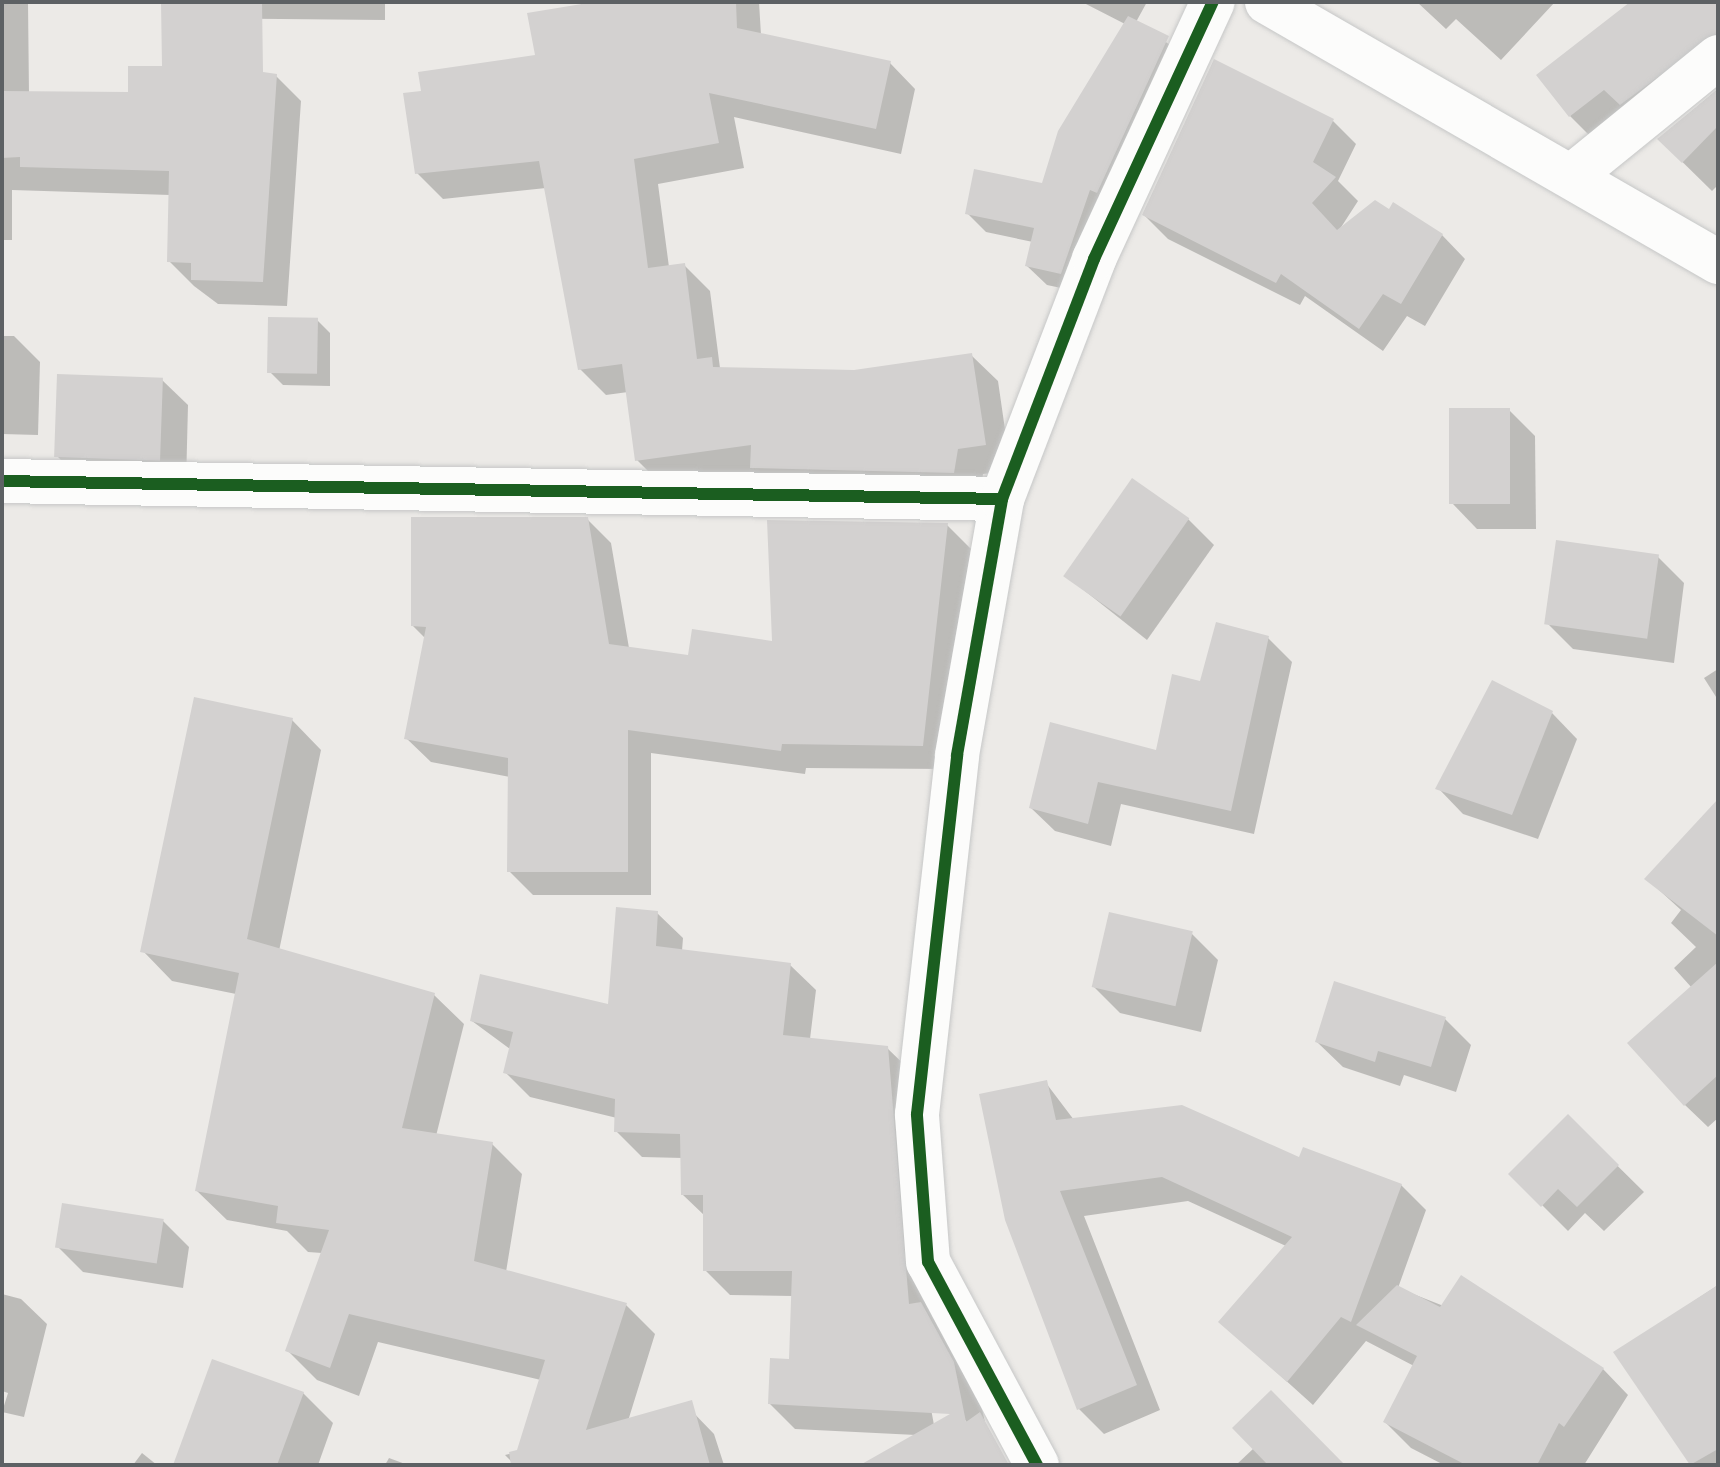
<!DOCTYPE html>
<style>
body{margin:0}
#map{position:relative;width:1720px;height:1467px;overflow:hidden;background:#eceae7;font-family:"Public Sans",sans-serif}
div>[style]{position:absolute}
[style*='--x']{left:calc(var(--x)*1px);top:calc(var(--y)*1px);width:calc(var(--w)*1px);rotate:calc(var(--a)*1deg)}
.shadow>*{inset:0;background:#0003}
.building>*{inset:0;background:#d3d1d0;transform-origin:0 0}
.roads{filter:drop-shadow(0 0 2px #c6c7c7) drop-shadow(0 0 2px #c6c7c7)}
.street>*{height:44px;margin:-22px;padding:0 22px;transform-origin:22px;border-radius:22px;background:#fcfcfb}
.cycleway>*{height:12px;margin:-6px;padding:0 6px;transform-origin:6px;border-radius:6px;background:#1b5e20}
span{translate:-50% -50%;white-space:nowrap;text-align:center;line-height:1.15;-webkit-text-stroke:6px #fff;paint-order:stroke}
.frame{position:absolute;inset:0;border:4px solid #5d6164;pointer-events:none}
</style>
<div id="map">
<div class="shadow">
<div style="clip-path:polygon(2px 2px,28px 2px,29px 94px,130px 94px,276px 76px,301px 101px,287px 306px,218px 304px,194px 286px,169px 261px,170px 195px,12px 190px,12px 240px,2px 240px)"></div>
<div style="clip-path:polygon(172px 2px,385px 2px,385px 20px,189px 18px)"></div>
<div style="clip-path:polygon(583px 2px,759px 2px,761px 35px,890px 63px,915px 89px,901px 154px,734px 117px,744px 168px,658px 184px,669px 267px,684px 265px,710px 291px,720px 368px,854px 372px,972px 356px,998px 381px,1011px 471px,983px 474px,980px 498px,663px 486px,637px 460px,628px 392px,606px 395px,580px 369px,546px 188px,443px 199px,417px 173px,423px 92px,537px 57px)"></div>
<div style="clip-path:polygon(1082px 2px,1147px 2px,1136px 22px,1188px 57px,1080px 292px,1047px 285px,1027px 266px,1033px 242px,986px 232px,967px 213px,1043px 186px,1125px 24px)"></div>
<div style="clip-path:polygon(1417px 2px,1555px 2px,1501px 60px,1456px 19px,1446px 29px)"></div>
<div style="clip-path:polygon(1634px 2px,1718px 2px,1718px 77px,1599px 145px,1570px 116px)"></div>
<div style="clip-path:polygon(1718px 89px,1718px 185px,1712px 191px,1659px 139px)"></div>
<div style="clip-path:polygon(1332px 120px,1356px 144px,1338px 181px,1358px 201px,1338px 232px,1442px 235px,1465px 259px,1425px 326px,1407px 316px,1383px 351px,1305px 296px,1300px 305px,1168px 239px,1144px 215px)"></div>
<div style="clip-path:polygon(317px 320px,330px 333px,330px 386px,283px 385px,270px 372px)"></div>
<div style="clip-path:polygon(2px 336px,14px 336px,40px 362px,38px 435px,2px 434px)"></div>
<div style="clip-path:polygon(162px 380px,188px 405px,186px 484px,83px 482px,57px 456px)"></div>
<div style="clip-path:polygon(1509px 410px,1535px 436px,1536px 529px,1477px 529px,1452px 503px)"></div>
<div style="clip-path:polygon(587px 519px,611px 543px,629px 648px,690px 657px,774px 643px,947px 525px,971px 549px,946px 769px,806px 768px,805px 774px,651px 753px,651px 895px,533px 895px,509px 871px,510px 777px,431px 762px,406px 738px,425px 638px,413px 626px)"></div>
<div style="clip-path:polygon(1188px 519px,1214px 545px,1147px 640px,1066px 576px)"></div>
<div style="clip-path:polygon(1658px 557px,1684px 583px,1674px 663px,1573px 649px,1547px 623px)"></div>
<div style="clip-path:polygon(1268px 638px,1292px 662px,1254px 834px,1121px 804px,1111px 846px,1055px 831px,1031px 808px,1158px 752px,1202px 683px)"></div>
<div style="clip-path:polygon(1718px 669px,1718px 700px,1704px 678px)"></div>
<div style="clip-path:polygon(1552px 713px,1577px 739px,1538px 839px,1463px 814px,1438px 788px)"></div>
<div style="clip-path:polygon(292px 720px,321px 750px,279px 951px,434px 995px,464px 1024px,436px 1136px,492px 1144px,522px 1174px,506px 1272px,626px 1305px,655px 1334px,628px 1421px,685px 1404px,714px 1434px,724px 1465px,515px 1465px,505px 1455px,518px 1452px,541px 1380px,378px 1342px,359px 1396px,317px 1380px,288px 1351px,322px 1253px,308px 1252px,287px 1231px,227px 1220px,197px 1191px,236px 994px,172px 981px,143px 951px)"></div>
<div style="clip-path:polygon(1718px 802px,1718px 1118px,1708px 1127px,1685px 1105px,1692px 988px,1674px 968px,1696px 947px,1671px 923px,1681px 910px,1647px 879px)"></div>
<div style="clip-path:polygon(657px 913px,683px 938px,682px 951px,790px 965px,816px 990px,810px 1039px,887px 1048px,913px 1073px,932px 1316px,978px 1390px,992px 1455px,923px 1365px,936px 1436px,795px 1429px,770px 1404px,791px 1362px,793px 1296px,730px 1295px,705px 1270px,705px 1216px,683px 1195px,683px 1158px,642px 1157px,616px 1131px,617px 1118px,530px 1097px,505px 1072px,510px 1049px,472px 1021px,610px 1006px)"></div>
<div style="clip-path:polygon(1192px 934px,1218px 960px,1201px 1032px,1120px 1013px,1094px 987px)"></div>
<div style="clip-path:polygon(1445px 1019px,1471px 1045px,1456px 1092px,1404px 1075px,1400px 1086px,1343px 1067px,1317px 1042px)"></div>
<div style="clip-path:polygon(1046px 1083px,1074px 1120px,1301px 1159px,1401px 1185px,1426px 1210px,1398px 1288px,1603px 1369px,1628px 1395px,1584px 1465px,1444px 1465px,1411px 1448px,1385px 1422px,1414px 1366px,1366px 1341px,1313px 1405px,1221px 1322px,1286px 1246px,1188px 1201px,1084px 1216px,1160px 1410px,1104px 1434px,1079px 1409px)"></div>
<div style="clip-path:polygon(1568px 1117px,1644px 1192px,1604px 1231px,1585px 1213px,1568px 1231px,1511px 1174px)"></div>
<div style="clip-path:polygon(163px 1221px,189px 1247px,183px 1288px,83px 1272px,57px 1246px)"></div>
<div style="clip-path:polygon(1718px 1285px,1718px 1465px,1693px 1465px,1616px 1353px)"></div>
<div style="clip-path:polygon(2px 1294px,21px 1299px,47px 1324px,24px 1417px,2px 1412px,8px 1393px,2px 1391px)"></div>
<div style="clip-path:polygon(303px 1393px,333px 1423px,318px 1465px,176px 1465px)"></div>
<div style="clip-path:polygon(1254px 1448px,1342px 1465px,1236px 1465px)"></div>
<div style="clip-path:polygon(142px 1453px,157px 1465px,133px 1465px)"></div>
<div style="clip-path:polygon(389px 1458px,408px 1465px,385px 1465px)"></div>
</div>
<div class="building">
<div style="clip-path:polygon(161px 2px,262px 2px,263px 72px,277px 74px,263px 282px,191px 280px,191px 263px,167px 262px,169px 171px,20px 167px,20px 157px,2px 158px,2px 91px,128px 92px,128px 66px,162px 66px)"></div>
<div style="clip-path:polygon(594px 2px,736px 2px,737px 28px,891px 61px,876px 129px,709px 93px,719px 143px,634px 159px,648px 268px,685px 263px,697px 359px,712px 357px,713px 367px,854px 370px,972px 353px,986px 445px,958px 449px,954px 473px,750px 468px,751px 445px,635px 461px,622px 364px,578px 370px,539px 161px,415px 174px,403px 93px,421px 91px,418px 72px,535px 55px,527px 13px)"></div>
<div style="clip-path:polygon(1630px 2px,1718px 2px,1718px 33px,1620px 105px,1604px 90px,1569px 117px,1536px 75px)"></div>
<div style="clip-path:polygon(1128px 16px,1169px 36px,1097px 193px,1090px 190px,1061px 274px,1025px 266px,1034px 228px,965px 214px,974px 169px,1042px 183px,1058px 131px)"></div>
<div style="clip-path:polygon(1214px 59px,1334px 119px,1313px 162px,1336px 177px,1312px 203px,1337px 230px,1375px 200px,1389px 209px,1393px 202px,1443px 234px,1401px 304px,1383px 294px,1359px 329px,1281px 274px,1276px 283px,1142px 215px)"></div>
<div style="clip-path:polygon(1718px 89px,1718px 126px,1682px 163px,1657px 139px)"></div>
<div style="left:268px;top:317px;width:50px;height:56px;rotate:1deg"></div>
<div style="left:57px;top:374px;width:106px;height:83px;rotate:2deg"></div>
<div style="left:1449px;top:408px;width:61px;height:96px"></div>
<div style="left:1132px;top:478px;width:70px;height:120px;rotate:35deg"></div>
<div style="clip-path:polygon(411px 517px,588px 517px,609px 644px,688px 655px,692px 629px,772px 641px,767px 520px,948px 523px,923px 746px,782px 744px,781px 751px,628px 730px,628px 872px,507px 872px,508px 758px,404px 739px,426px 627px,411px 626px)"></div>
<div style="left:1556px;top:540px;width:104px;height:85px;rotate:8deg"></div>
<div style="clip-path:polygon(1216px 622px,1269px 636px,1231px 811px,1098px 782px,1088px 824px,1029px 808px,1050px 722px,1156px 750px,1172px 674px,1200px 681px)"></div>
<div style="clip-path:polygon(1492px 680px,1553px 711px,1512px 815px,1435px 789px)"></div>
<div style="clip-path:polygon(194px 697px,293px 718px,247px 939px,435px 993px,402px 1128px,493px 1142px,474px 1261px,627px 1303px,586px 1430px,692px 1400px,710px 1465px,511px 1465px,509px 1452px,517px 1450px,545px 1360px,349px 1314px,330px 1368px,285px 1351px,329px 1230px,276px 1223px,278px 1206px,195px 1191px,239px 973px,140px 952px)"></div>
<div style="clip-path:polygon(1718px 799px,1718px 936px,1644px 879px)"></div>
<div style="clip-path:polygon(616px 907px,658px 911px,656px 946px,791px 963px,783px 1035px,888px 1046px,909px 1304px,921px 1302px,954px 1362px,966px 1422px,980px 1412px,1009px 1465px,860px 1465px,950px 1414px,768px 1404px,770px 1358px,789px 1359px,792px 1271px,703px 1271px,703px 1195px,681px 1195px,680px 1134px,614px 1132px,615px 1099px,503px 1073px,513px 1032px,470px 1021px,480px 974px,608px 1004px)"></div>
<div style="left:1109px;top:912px;width:86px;height:77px;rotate:13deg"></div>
<div style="clip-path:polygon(1718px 962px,1718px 1075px,1684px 1106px,1627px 1043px)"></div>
<div style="clip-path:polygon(1334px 981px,1446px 1017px,1431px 1067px,1378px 1051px,1375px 1062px,1315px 1042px)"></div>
<div style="clip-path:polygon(1047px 1080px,1056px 1120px,1182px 1105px,1299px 1157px,1303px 1147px,1402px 1184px,1351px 1322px,1341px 1317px,1287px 1382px,1218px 1322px,1292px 1237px,1162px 1177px,1060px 1191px,1137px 1385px,1077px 1410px,1005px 1220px,979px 1094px)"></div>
<div style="clip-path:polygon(1568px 1114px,1619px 1165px,1577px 1207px,1558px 1189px,1541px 1207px,1508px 1174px)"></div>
<div style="left:62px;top:1203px;width:103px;height:45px;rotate:9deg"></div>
<div style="clip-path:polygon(1461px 1275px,1604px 1368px,1564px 1427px,1559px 1423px,1537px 1465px,1466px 1465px,1383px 1422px,1417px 1356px,1356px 1325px,1397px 1285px,1440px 1307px)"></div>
<div style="clip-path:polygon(1718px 1285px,1718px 1449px,1690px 1465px,1613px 1352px)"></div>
<div style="clip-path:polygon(212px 1359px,304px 1392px,277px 1465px,173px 1465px)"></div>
<div style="clip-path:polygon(1271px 1390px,1345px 1465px,1268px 1465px,1232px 1428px)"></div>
</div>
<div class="roads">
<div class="street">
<div style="--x:1267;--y:2;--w:521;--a:29.96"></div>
<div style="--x:1573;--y:175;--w:187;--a:-39.1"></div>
<div style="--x:2;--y:481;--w:1000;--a:1.03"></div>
<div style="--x:1037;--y:1465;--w:230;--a:-118.2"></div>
<div style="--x:928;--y:1262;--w:148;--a:-94.3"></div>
<div style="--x:917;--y:1114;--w:361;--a:-83.6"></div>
<div style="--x:957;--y:755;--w:260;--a:-80"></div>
<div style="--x:1002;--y:499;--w:257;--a:-69"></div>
<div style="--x:1094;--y:259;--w:283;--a:-65.2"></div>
</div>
</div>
<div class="cycleway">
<div style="--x:2;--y:481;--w:1000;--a:1.03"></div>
<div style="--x:1037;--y:1465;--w:230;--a:-118.2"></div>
<div style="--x:928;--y:1262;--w:148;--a:-94.3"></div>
<div style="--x:917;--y:1114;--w:361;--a:-83.6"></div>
<div style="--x:957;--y:755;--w:260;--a:-80"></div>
<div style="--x:1002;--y:499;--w:257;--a:-69"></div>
<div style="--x:1094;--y:259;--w:283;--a:-65.2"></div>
</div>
<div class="frame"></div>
</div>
